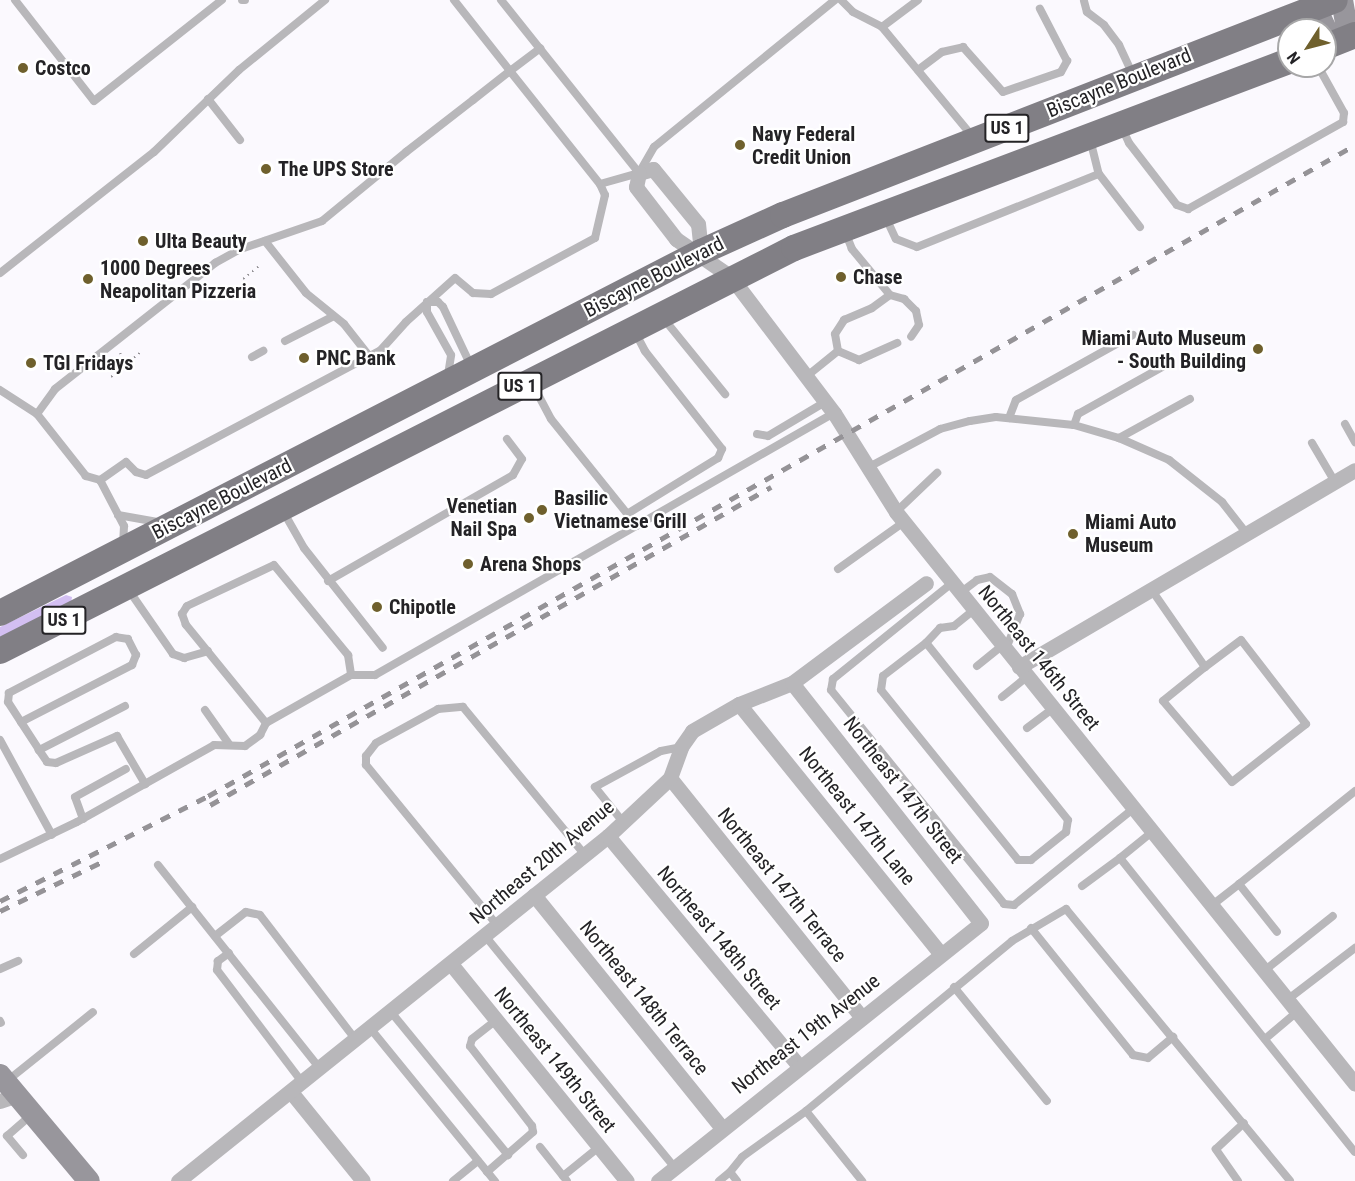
<!DOCTYPE html>
<style>
body{margin:0}
#map{position:relative;width:1355px;height:1181px;overflow:hidden;background:#fbf9fe;font-family:"Roboto Condensed",sans-serif}
div>[style]{position:absolute}
[style*='--x']{left:calc(var(--x)*1px);top:calc(var(--y)*1px);width:calc(var(--w)*1px);rotate:calc(var(--a)*1deg)}
.green>*{inset:0;background:#d3bff2}
.path>*{height:2px;margin-top:-1px;transform-origin:0;background:repeating-linear-gradient(90deg,#949296 0 1.5px,transparent 0 6px)}
.lane>*{height:8px;margin:-4px;padding:0 4px;transform-origin:4px;border-radius:4px;background:#b8b7ba}
.street>*{height:15px;margin:-7.5px;padding:0 7.5px;transform-origin:7.5px;border-radius:7.5px;background:#b8b7ba}
.secondary>*{height:22px;margin:-11px;padding:0 11px;transform-origin:11px;border-radius:11px;background:#98969c}
.primary>*{height:26px;margin:-13px;padding:0 13px;transform-origin:13px;border-radius:13px;background:#817f85}
.rail>*{height:4.5px;margin-top:-2.25px;transform-origin:0;background:repeating-linear-gradient(90deg,#959397 0 10px,transparent 0 20px)}
.dots>*{width:16px;height:16px;translate:-50% -50%;box-sizing:border-box;border:3px solid #fff;border-radius:50%}
span{translate:-50% -50%;white-space:nowrap;text-align:center;line-height:1.15;-webkit-text-stroke:4.5px #fff;paint-order:stroke}
.shield-label span{padding:2px 4px;background:#fff;border:2px solid;border-radius:4px;-webkit-text-stroke-width:0}
.shield-label{font-size:18px;color:#242326;font-weight:700}
.poi-label{font-size:20px;color:#242326;font-weight:700}
.left{translate:0 -50%;text-align:left}
.right{translate:-100% -50%;text-align:right}
.street-label{font-size:20px;color:#242326}
.north{position:absolute;left:1277px;top:18px;width:60px;height:60px;box-sizing:border-box;background:#fff;border:2px solid #a7a7a8;border-radius:50%;rotate:234deg;font-size:16px;font-weight:700;line-height:24px;text-align:center;color:#242326}
.north::after{content:'';display:block;margin:auto;width:21px;height:27px;background:#6f602d;clip-path:polygon(50% 0,100% 100%,50% 72%,0 100%)}
</style>
<div id="map">
<div class="green">
<div style="clip-path:polygon(66px 595px,72px 597px,71px 604px,0 638px,0 627px)"></div>
</div>
<div class="path">
<div style="--x:243;--y:279;--w:22;--a:-39"></div>
<div style="--x:120;--y:353;--w:12;--a:59"></div>
<div style="--x:111;--y:377;--w:40;--a:-40"></div>
</div>
<div class="lane">
<div style="--x:15;--y:0;--w:128;--a:52"></div>
<div style="--x:94;--y:101;--w:163;--a:-38.3"></div>
<div style="--x:242;--y:0;--w:3;--a:0"></div>
<div style="--x:454;--y:0;--w:90;--a:51.7"></div>
<div style="--x:510;--y:71;--w:144;--a:51.5"></div>
<div style="--x:600;--y:184;--w:12;--a:66"></div>
<div style="--x:605;--y:195;--w:44;--a:103.1"></div>
<div style="--x:595;--y:238;--w:118;--a:151.7"></div>
<div style="--x:491;--y:294;--w:18;--a:-177"></div>
<div style="--x:473;--y:293;--w:23;--a:-140"></div>
<div style="--x:455;--y:278;--w:66;--a:138.1"></div>
<div style="--x:406;--y:322;--w:38;--a:132"></div>
<div style="--x:381;--y:350;--w:266;--a:152"></div>
<div style="--x:146;--y:475;--w:10;--a:-163"></div>
<div style="--x:136;--y:472;--w:14;--a:-135"></div>
<div style="--x:126;--y:462;--w:32;--a:145"></div>
<div style="--x:100;--y:480;--w:15;--a:-164"></div>
<div style="--x:86;--y:476;--w:79;--a:-128.3"></div>
<div style="--x:37;--y:414;--w:31;--a:-54"></div>
<div style="--x:55;--y:389;--w:204;--a:-38.2"></div>
<div style="--x:215;--y:263;--w:26;--a:-29"></div>
<div style="--x:238;--y:250;--w:89;--a:-19"></div>
<div style="--x:322;--y:221;--w:109;--a:-39.4"></div>
<div style="--x:406;--y:152;--w:85;--a:-37.8"></div>
<div style="--x:473;--y:100;--w:47;--a:-38.1"></div>
<div style="--x:510;--y:71;--w:38;--a:-37"></div>
<div style="--x:501;--y:0;--w:221;--a:51.4"></div>
<div style="--x:841;--y:0;--w:17;--a:45"></div>
<div style="--x:853;--y:12;--w:33;--a:27"></div>
<div style="--x:882;--y:27;--w:143;--a:50.4"></div>
<div style="--x:1084;--y:1;--w:11;--a:75"></div>
<div style="--x:1087;--y:12;--w:21;--a:37"></div>
<div style="--x:1104;--y:25;--w:25;--a:53"></div>
<div style="--x:1119;--y:45;--w:33;--a:65"></div>
<div style="--x:882;--y:27;--w:45;--a:-36.9"></div>
<div style="--x:918;--y:70;--w:30;--a:-37"></div>
<div style="--x:942;--y:52;--w:22;--a:-13"></div>
<div style="--x:963;--y:47;--w:60;--a:48.4"></div>
<div style="--x:1003;--y:92;--w:61;--a:-19"></div>
<div style="--x:1061;--y:72;--w:13;--a:-61"></div>
<div style="--x:1067;--y:61;--w:59;--a:-117.4"></div>
<div style="--x:208;--y:99;--w:52;--a:52"></div>
<div style="--x:1122;--y:128;--w:17;--a:65"></div>
<div style="--x:1129;--y:143;--w:78;--a:52.3"></div>
<div style="--x:1177;--y:205;--w:12;--a:20"></div>
<div style="--x:1188;--y:209;--w:178;--a:-29.3"></div>
<div style="--x:1343;--y:122;--w:9;--a:-84"></div>
<div style="--x:1344;--y:113;--w:54;--a:-119"></div>
<div style="--x:1090;--y:139;--w:36;--a:76"></div>
<div style="--x:1099;--y:174;--w:67;--a:52.3"></div>
<div style="--x:600;--y:184;--w:41;--a:-15.8"></div>
<div style="--x:639;--y:173;--w:30;--a:-60"></div>
<div style="--x:654;--y:147;--w:233;--a:-39.1"></div>
<div style="--x:886;--y:218;--w:23;--a:65"></div>
<div style="--x:896;--y:239;--w:22;--a:21"></div>
<div style="--x:917;--y:247;--w:196;--a:-21.9"></div>
<div style="--x:265;--y:241;--w:66;--a:51.7"></div>
<div style="--x:306;--y:293;--w:49;--a:39.2"></div>
<div style="--x:344;--y:324;--w:42;--a:51.8"></div>
<div style="--x:0;--y:273;--w:196;--a:-38.2"></div>
<div style="--x:154;--y:152;--w:118;--a:-44"></div>
<div style="--x:239;--y:70;--w:111;--a:-39.1"></div>
<div style="--x:890;--y:295;--w:15;--a:16"></div>
<div style="--x:904;--y:299;--w:17;--a:45"></div>
<div style="--x:916;--y:311;--w:14;--a:78"></div>
<div style="--x:919;--y:325;--w:14;--a:124"></div>
<div style="--x:664;--y:319;--w:97;--a:50.9"></div>
<div style="--x:285;--y:341;--w:53;--a:-27.1"></div>
<div style="--x:838;--y:351;--w:23;--a:23"></div>
<div style="--x:859;--y:360;--w:42;--a:-24.1"></div>
<div style="--x:252;--y:357;--w:13;--a:-29"></div>
<div style="--x:448;--y:375;--w:20;--a:-81"></div>
<div style="--x:451;--y:355;--w:49;--a:-119.2"></div>
<div style="--x:427;--y:312;--w:10;--a:-90"></div>
<div style="--x:427;--y:302;--w:11;--a:0"></div>
<div style="--x:438;--y:302;--w:7;--a:45"></div>
<div style="--x:443;--y:307;--w:65;--a:64.6"></div>
<div style="--x:807;--y:376;--w:40;--a:-39"></div>
<div style="--x:838;--y:351;--w:17;--a:-100"></div>
<div style="--x:835;--y:334;--w:17;--a:-57"></div>
<div style="--x:844;--y:320;--w:30;--a:-23"></div>
<div style="--x:872;--y:308;--w:22;--a:-36"></div>
<div style="--x:890;--y:295;--w:60;--a:-129.6"></div>
<div style="--x:852;--y:249;--w:18;--a:-112"></div>
<div style="--x:533;--y:385;--w:38;--a:62"></div>
<div style="--x:551;--y:419;--w:137;--a:51.2"></div>
<div style="--x:0;--y:390;--w:44;--a:33"></div>
<div style="--x:1009;--y:418;--w:19;--a:-69"></div>
<div style="--x:1016;--y:400;--w:134;--a:-29.1"></div>
<div style="--x:1345;--y:424;--w:21;--a:61"></div>
<div style="--x:1074;--y:425;--w:12;--a:-70"></div>
<div style="--x:1078;--y:414;--w:98;--a:-29.2"></div>
<div style="--x:757;--y:434;--w:11;--a:10"></div>
<div style="--x:768;--y:436;--w:66;--a:-30.8"></div>
<div style="--x:1119;--y:438;--w:81;--a:-28.8"></div>
<div style="--x:1312;--y:443;--w:45;--a:59.5"></div>
<div style="--x:867;--y:468;--w:83;--a:-28.1"></div>
<div style="--x:940;--y:429;--w:31;--a:-15"></div>
<div style="--x:970;--y:421;--w:26;--a:-9"></div>
<div style="--x:996;--y:417;--w:78;--a:5.9"></div>
<div style="--x:1074;--y:425;--w:47;--a:16.1"></div>
<div style="--x:1119;--y:438;--w:55;--a:23.7"></div>
<div style="--x:1169;--y:460;--w:68;--a:38.4"></div>
<div style="--x:1222;--y:502;--w:39;--a:52"></div>
<div style="--x:100;--y:480;--w:52;--a:62.4"></div>
<div style="--x:124;--y:526;--w:19;--a:93"></div>
<div style="--x:283;--y:511;--w:43;--a:60.4"></div>
<div style="--x:304;--y:548;--w:127;--a:51.7"></div>
<div style="--x:896;--y:512;--w:57;--a:-43.6"></div>
<div style="--x:627;--y:514;--w:107;--a:-31.6"></div>
<div style="--x:718;--y:458;--w:10;--a:-66"></div>
<div style="--x:722;--y:449;--w:125;--a:-128.2"></div>
<div style="--x:645;--y:351;--w:19;--a:-118"></div>
<div style="--x:118;--y:515;--w:40;--a:10"></div>
<div style="--x:838;--y:569;--w:81;--a:-35.5"></div>
<div style="--x:328;--y:581;--w:213;--a:-29.8"></div>
<div style="--x:513;--y:475;--w:18;--a:-61"></div>
<div style="--x:522;--y:459;--w:25;--a:-127"></div>
<div style="--x:952;--y:583;--w:153;--a:141.1"></div>
<div style="--x:833;--y:679;--w:11;--a:100"></div>
<div style="--x:831;--y:690;--w:275;--a:51"></div>
<div style="--x:1004;--y:904;--w:10;--a:6"></div>
<div style="--x:1014;--y:905;--w:153;--a:-38.9"></div>
<div style="--x:128;--y:589;--w:79;--a:55.3"></div>
<div style="--x:173;--y:654;--w:12;--a:20"></div>
<div style="--x:184;--y:658;--w:25;--a:-16"></div>
<div style="--x:1151;--y:589;--w:95;--a:55.3"></div>
<div style="--x:1205;--y:667;--w:54;--a:141"></div>
<div style="--x:1163;--y:701;--w:106;--a:49.6"></div>
<div style="--x:1232;--y:782;--w:94;--a:-38.1"></div>
<div style="--x:1306;--y:724;--w:106;--a:-127.7"></div>
<div style="--x:1241;--y:640;--w:45;--a:143.1"></div>
<div style="--x:960;--y:593;--w:21;--a:-37"></div>
<div style="--x:977;--y:580;--w:13;--a:-13"></div>
<div style="--x:990;--y:577;--w:28;--a:38"></div>
<div style="--x:1012;--y:594;--w:22;--a:68"></div>
<div style="--x:1020;--y:614;--w:38;--a:112"></div>
<div style="--x:926;--y:643;--w:54;--a:142.5"></div>
<div style="--x:883;--y:676;--w:14;--a:98"></div>
<div style="--x:881;--y:690;--w:218;--a:51.1"></div>
<div style="--x:1018;--y:860;--w:13;--a:0"></div>
<div style="--x:1031;--y:860;--w:45;--a:-38.7"></div>
<div style="--x:1066;--y:832;--w:12;--a:-81"></div>
<div style="--x:1068;--y:820;--w:227;--a:-128.7"></div>
<div style="--x:926;--y:643;--w:21;--a:-47"></div>
<div style="--x:940;--y:628;--w:14;--a:-8"></div>
<div style="--x:954;--y:626;--w:26;--a:-39"></div>
<div style="--x:977;--y:666;--w:32;--a:-39"></div>
<div style="--x:1002;--y:697;--w:32;--a:-39"></div>
<div style="--x:125;--y:706;--w:97;--a:152.9"></div>
<div style="--x:39;--y:750;--w:14;--a:56"></div>
<div style="--x:47;--y:762;--w:9;--a:6"></div>
<div style="--x:56;--y:763;--w:67;--a:-23.9"></div>
<div style="--x:117;--y:736;--w:56;--a:59.7"></div>
<div style="--x:205;--y:710;--w:42;--a:54.8"></div>
<div style="--x:21;--y:722;--w:125;--a:-27.2"></div>
<div style="--x:132;--y:665;--w:11;--a:-68"></div>
<div style="--x:136;--y:655;--w:18;--a:-117"></div>
<div style="--x:128;--y:639;--w:12;--a:-171"></div>
<div style="--x:116;--y:637;--w:121;--a:152.4"></div>
<div style="--x:9;--y:693;--w:9;--a:96"></div>
<div style="--x:8;--y:702;--w:24;--a:57"></div>
<div style="--x:21;--y:722;--w:33;--a:57"></div>
<div style="--x:266;--y:723;--w:127;--a:-129.2"></div>
<div style="--x:186;--y:625;--w:12;--a:-110"></div>
<div style="--x:182;--y:614;--w:9;--a:-58"></div>
<div style="--x:187;--y:606;--w:96;--a:-25.2"></div>
<div style="--x:274;--y:565;--w:117;--a:50.6"></div>
<div style="--x:348;--y:655;--w:20;--a:81"></div>
<div style="--x:1027;--y:728;--w:31;--a:-37"></div>
<div style="--x:0;--y:740;--w:108;--a:61.3"></div>
<div style="--x:83;--y:819;--w:23;--a:-110"></div>
<div style="--x:75;--y:797;--w:58;--a:-28.8"></div>
<div style="--x:623;--y:822;--w:45;--a:-128.7"></div>
<div style="--x:595;--y:787;--w:75;--a:-28.6"></div>
<div style="--x:661;--y:751;--w:20;--a:-11"></div>
<div style="--x:1152;--y:832;--w:41;--a:140.9"></div>
<div style="--x:1120;--y:858;--w:376;--a:51.4"></div>
<div style="--x:0;--y:859;--w:85;--a:-25.7"></div>
<div style="--x:77;--y:822;--w:157;--a:-29.3"></div>
<div style="--x:214;--y:745;--w:31;--a:2"></div>
<div style="--x:245;--y:746;--w:19;--a:-36"></div>
<div style="--x:260;--y:735;--w:13;--a:-63"></div>
<div style="--x:266;--y:723;--w:98;--a:-29.5"></div>
<div style="--x:351;--y:675;--w:24;--a:0"></div>
<div style="--x:375;--y:675;--w:529;--a:-29.72"></div>
<div style="--x:158;--y:865;--w:260;--a:51.5"></div>
<div style="--x:1239;--y:884;--w:149;--a:-38.7"></div>
<div style="--x:1082;--y:886;--w:47;--a:-36.4"></div>
<div style="--x:1211;--y:906;--w:36;--a:-38"></div>
<div style="--x:1239;--y:884;--w:61;--a:51.6"></div>
<div style="--x:497;--y:925;--w:207;--a:-129.3"></div>
<div style="--x:366;--y:765;--w:9;--a:-90"></div>
<div style="--x:366;--y:756;--w:16;--a:-52"></div>
<div style="--x:376;--y:743;--w:71;--a:-28.7"></div>
<div style="--x:438;--y:709;--w:25;--a:-5"></div>
<div style="--x:463;--y:707;--w:190;--a:50.5"></div>
<div style="--x:1031;--y:928;--w:163;--a:51.2"></div>
<div style="--x:1133;--y:1055;--w:15;--a:11"></div>
<div style="--x:1148;--y:1058;--w:33;--a:-40"></div>
<div style="--x:215;--y:936;--w:39;--a:-38"></div>
<div style="--x:246;--y:912;--w:14;--a:12"></div>
<div style="--x:260;--y:915;--w:158;--a:52.5"></div>
<div style="--x:486;--y:937;--w:297;--a:50.7"></div>
<div style="--x:229;--y:953;--w:14;--a:144"></div>
<div style="--x:218;--y:961;--w:9;--a:96"></div>
<div style="--x:217;--y:970;--w:141;--a:52.8"></div>
<div style="--x:134;--y:954;--w:75;--a:-39"></div>
<div style="--x:0;--y:969;--w:20;--a:-24"></div>
<div style="--x:1264;--y:971;--w:88;--a:-38.6"></div>
<div style="--x:954;--y:987;--w:147;--a:50.8"></div>
<div style="--x:1287;--y:1000;--w:86;--a:-37.4"></div>
<div style="--x:391;--y:1012;--w:185;--a:50.7"></div>
<div style="--x:0;--y:1021;--w:2;--a:63"></div>
<div style="--x:370;--y:1028;--w:198;--a:50.8"></div>
<div style="--x:1265;--y:1039;--w:42;--a:-40.2"></div>
<div style="--x:7;--y:1081;--w:110;--a:-38.7"></div>
<div style="--x:806;--y:1111;--w:90;--a:51.3"></div>
<div style="--x:540;--y:1147;--w:43;--a:51.5"></div>
<div style="--x:23;--y:1155;--w:25;--a:-130"></div>
<div style="--x:7;--y:1136;--w:30;--a:-41"></div>
<div style="--x:487;--y:1172;--w:61;--a:-41"></div>
<div style="--x:533;--y:1132;--w:6;--a:-99"></div>
<div style="--x:532;--y:1126;--w:101;--a:-127.8"></div>
<div style="--x:470;--y:1046;--w:7;--a:-74"></div>
<div style="--x:472;--y:1039;--w:31;--a:-38"></div>
<div style="--x:563;--y:1176;--w:46;--a:-38.9"></div>
<div style="--x:453;--y:1181;--w:32;--a:-39"></div>
<div style="--x:719;--y:1181;--w:14;--a:-39"></div>
<div style="--x:737;--y:1181;--w:11;--a:-128"></div>
<div style="--x:730;--y:1172;--w:19;--a:-51"></div>
<div style="--x:742;--y:1157;--w:79;--a:-35.7"></div>
<div style="--x:806;--y:1111;--w:267;--a:-39.5"></div>
<div style="--x:1012;--y:941;--w:63;--a:-30.7"></div>
<div style="--x:1066;--y:909;--w:352;--a:50.5"></div>
<div style="--x:1238;--y:1181;--w:39;--a:-125"></div>
<div style="--x:1216;--y:1149;--w:38;--a:-43"></div>
</div>
<div class="street">
<div style="--x:701;--y:252;--w:28;--a:-96"></div>
<div style="--x:698;--y:224;--w:71;--a:-129.3"></div>
<div style="--x:653;--y:169;--w:15;--a:164"></div>
<div style="--x:639;--y:173;--w:14;--a:102"></div>
<div style="--x:636;--y:187;--w:66;--a:52.4"></div>
<div style="--x:676;--y:239;--w:67;--a:34.6"></div>
<div style="--x:731;--y:277;--w:171;--a:52.9"></div>
<div style="--x:834;--y:413;--w:117;--a:57.9"></div>
<div style="--x:896;--y:512;--w:733;--a:51.25"></div>
<div style="--x:1019;--y:667;--w:389;--a:-30.4"></div>
<div style="--x:739;--y:704;--w:321;--a:51.1"></div>
<div style="--x:670;--y:778;--w:307;--a:51.3"></div>
<div style="--x:608;--y:836;--w:299;--a:50.3"></div>
<div style="--x:534;--y:895;--w:298;--a:51.1"></div>
<div style="--x:451;--y:964;--w:279;--a:51"></div>
<div style="--x:291;--y:1092;--w:114;--a:51"></div>
<div style="--x:0;--y:1101;--w:18;--a:-19"></div>
<div style="--x:178;--y:1181;--w:551;--a:-38.74"></div>
<div style="--x:608;--y:836;--w:85;--a:-43.1"></div>
<div style="--x:670;--y:778;--w:33;--a:-70"></div>
<div style="--x:681;--y:747;--w:19;--a:-55"></div>
<div style="--x:692;--y:731;--w:54;--a:-29.9"></div>
<div style="--x:739;--y:704;--w:57;--a:-21.6"></div>
<div style="--x:792;--y:683;--w:167;--a:-36.7"></div>
<div style="--x:658;--y:1181;--w:413;--a:-38.6"></div>
<div style="--x:981;--y:923;--w:305;--a:-128.2"></div>
</div>
<div class="secondary">
<div style="--x:1312;--y:0;--w:49;--a:64.5"></div>
<div style="--x:1342;--y:0;--w:39;--a:80"></div>
<div style="--x:0;--y:1075;--w:138;--a:50"></div>
</div>
<div class="primary">
<div style="--x:1325;--y:47;--w:32;--a:-22"></div>
<div style="--x:0;--y:613;--w:788;--a:-27.25"></div>
<div style="--x:701;--y:252;--w:90;--a:-24.3"></div>
<div style="--x:783;--y:215;--w:592;--a:-21.28"></div>
<div style="--x:0;--y:651;--w:890;--a:-26.91"></div>
<div style="--x:794;--y:248;--w:529;--a:-20.7"></div>
</div>
<div class="rail">
<div style="--x:210;--y:805;--w:645;--a:-29.55"></div>
<div style="--x:0;--y:901;--w:233;--a:-26.8"></div>
<div style="--x:208;--y:796;--w:1319;--a:-29.58"></div>
<div style="--x:0;--y:911;--w:115;--a:-25.7"></div>
</div>
<div class="dots">
<div style="left:23px;top:68px;background:#6f602d"></div>
<div style="left:740px;top:145px;background:#6f602d"></div>
<div style="left:266px;top:169px;background:#6f602d"></div>
<div style="left:143px;top:241px;background:#6f602d"></div>
<div style="left:841px;top:277px;background:#6f602d"></div>
<div style="left:88px;top:279px;background:#6f602d"></div>
<div style="left:1258px;top:349px;background:#6f602d"></div>
<div style="left:304px;top:358px;background:#6f602d"></div>
<div style="left:31px;top:363px;background:#6f602d"></div>
<div style="left:542px;top:510px;background:#6f602d"></div>
<div style="left:529px;top:518px;background:#6f602d"></div>
<div style="left:1073px;top:534px;background:#6f602d"></div>
<div style="left:468px;top:564px;background:#6f602d"></div>
<div style="left:377px;top:607px;background:#6f602d"></div>
</div>
<div class="shield-label">
<span style="left:1007px;top:128px">US 1</span>
<span style="left:520px;top:386px">US 1</span>
<span style="left:64px;top:620px">US 1</span>
</div>
<div class="poi-label">
<span class="left" style="left:35px;top:68px">Costco</span>
<span class="left" style="left:752px;top:146px">Navy Federal<br>Credit Union</span>
<span class="left" style="left:278px;top:169px">The UPS Store</span>
<span class="left" style="left:155px;top:241px">Ulta Beauty</span>
<span class="left" style="left:100px;top:280px">1000 Degrees<br>Neapolitan Pizzeria</span>
<span class="left" style="left:853px;top:277px">Chase</span>
<span class="right" style="left:1246px;top:350px">Miami Auto Museum<br>- South Building</span>
<span class="left" style="left:316px;top:358px">PNC Bank</span>
<span class="left" style="left:43px;top:363px">TGI Fridays</span>
<span class="left" style="left:554px;top:510px">Basilic<br>Vietnamese Grill</span>
<span class="right" style="left:517px;top:518px">Venetian<br>Nail Spa</span>
<span class="left" style="left:1085px;top:534px">Miami Auto<br>Museum</span>
<span class="left" style="left:480px;top:564px">Arena Shops</span>
<span class="left" style="left:389px;top:607px">Chipotle</span>
</div>
<div class="street-label">
<span style="left:1119px;top:83px;rotate:-22deg">Biscayne Boulevard</span>
<span style="left:654px;top:277px;rotate:-27deg">Biscayne Boulevard</span>
<span style="left:222px;top:499px;rotate:-27deg">Biscayne Boulevard</span>
<span style="left:1039px;top:658px;rotate:51deg">Northeast 146th Street</span>
<span style="left:903px;top:790px;rotate:52deg">Northeast 147th Street</span>
<span style="left:857px;top:816px;rotate:51deg">Northeast 147th Lane</span>
<span style="left:542px;top:862px;rotate:-40deg">Northeast 20th Avenue</span>
<span style="left:782px;top:885px;rotate:51deg">Northeast 147th Terrace</span>
<span style="left:719px;top:938px;rotate:50deg">Northeast 148th Street</span>
<span style="left:644px;top:998px;rotate:51deg">Northeast 148th Terrace</span>
<span style="left:806px;top:1034px;rotate:-38deg">Northeast 19th Avenue</span>
<span style="left:555px;top:1060px;rotate:51deg">Northeast 149th Street</span>
</div>
<div class="north">N</div>
</div>
